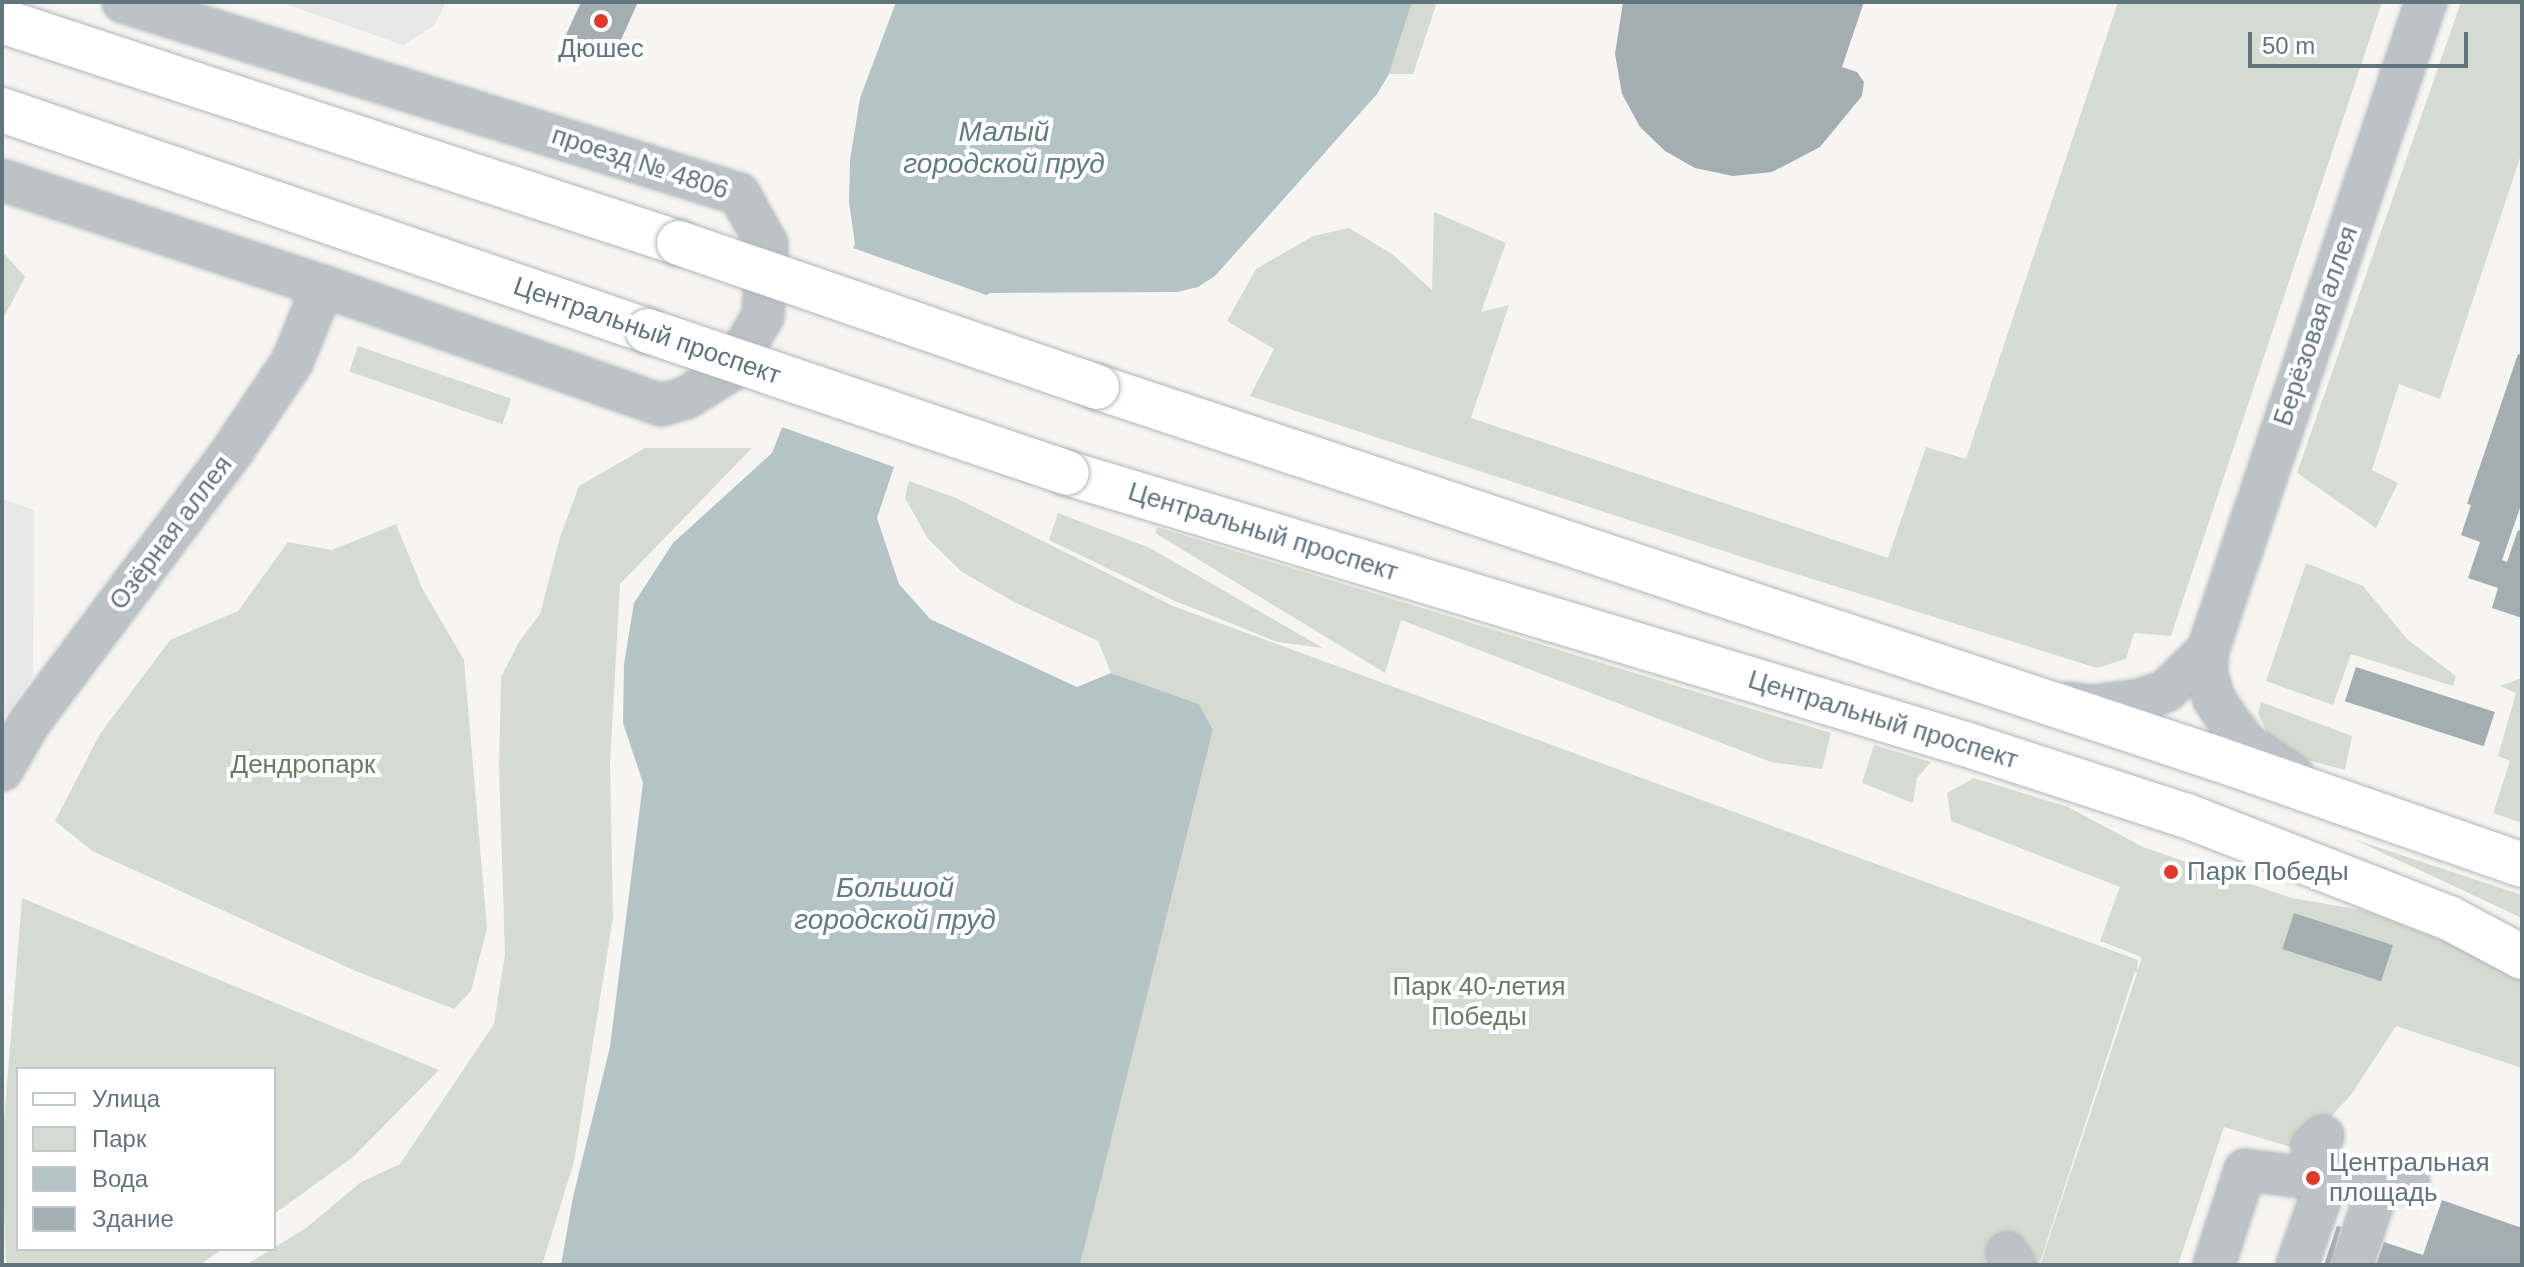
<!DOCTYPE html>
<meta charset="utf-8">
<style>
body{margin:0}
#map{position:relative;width:2524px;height:1267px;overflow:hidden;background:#f6f5f2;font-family:Helvetica,sans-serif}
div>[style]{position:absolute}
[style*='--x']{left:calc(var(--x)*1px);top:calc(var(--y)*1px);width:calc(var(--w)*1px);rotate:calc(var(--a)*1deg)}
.built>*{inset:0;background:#e6e7e6}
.green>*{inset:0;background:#d6dbd2;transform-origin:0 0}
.water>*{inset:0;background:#b4c3c5}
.pier>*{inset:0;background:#f6f5f2}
.building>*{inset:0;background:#a4aeb2;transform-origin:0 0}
.roads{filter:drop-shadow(0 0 2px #b0b6b9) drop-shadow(0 0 2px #b0b6b9)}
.minor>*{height:40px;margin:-20px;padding:0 20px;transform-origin:20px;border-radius:20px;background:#bcc2c5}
.major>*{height:44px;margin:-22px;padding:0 22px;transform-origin:22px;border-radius:22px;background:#fff}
.bridges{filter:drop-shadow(0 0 2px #b0b6b9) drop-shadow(0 0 2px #b0b6b9)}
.major-bridge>*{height:44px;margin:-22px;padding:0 22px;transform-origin:22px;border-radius:22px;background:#fff}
.dots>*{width:22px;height:22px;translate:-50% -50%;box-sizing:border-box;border:4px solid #fff;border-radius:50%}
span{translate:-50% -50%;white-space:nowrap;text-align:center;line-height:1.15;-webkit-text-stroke:8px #fff;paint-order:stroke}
.poi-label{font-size:26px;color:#62757d}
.left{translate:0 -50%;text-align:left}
.street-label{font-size:26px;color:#62757d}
.park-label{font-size:26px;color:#6c7a64}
.water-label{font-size:28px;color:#627b7f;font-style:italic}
.frame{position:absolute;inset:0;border:4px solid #62757d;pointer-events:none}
.legend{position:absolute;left:16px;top:1067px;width:260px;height:184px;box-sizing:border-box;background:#fff;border:2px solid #c0c8cb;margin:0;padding:10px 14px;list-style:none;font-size:24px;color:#62757d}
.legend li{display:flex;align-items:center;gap:16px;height:40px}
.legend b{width:40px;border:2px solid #c0c8cb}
.scale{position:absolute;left:2248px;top:32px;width:220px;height:36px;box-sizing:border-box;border:4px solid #62757d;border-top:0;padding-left:10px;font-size:24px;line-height:28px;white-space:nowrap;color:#62757d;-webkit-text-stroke:6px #fff;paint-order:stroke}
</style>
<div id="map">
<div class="built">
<div style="clip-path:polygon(280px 2px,446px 2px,435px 25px,403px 45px)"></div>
<div style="clip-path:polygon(2px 499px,34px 510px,33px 676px,2px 719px)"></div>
</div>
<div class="green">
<div style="clip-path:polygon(1412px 2px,1437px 2px,1413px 74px,1389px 74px)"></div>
<div style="clip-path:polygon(2118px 2px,2382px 2px,2171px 636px,2134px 633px,2126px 659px,2097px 668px,1745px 558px,1250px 396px,1274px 349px,1227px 321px,1256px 269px,1313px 236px,1349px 228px,1392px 254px,1432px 290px,1434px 212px,1506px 243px,1481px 312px,1509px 305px,1471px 418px,1888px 558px,1926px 447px,1966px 459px)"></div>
<div style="clip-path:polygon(2461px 2px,2522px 2px,2522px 152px,2440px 399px,2399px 384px,2372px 470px,2398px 483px,2376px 528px,2297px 473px)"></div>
<div style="clip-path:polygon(2px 251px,25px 277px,2px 321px)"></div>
<div style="left:358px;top:346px;width:162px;height:27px;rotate:19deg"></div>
<div style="clip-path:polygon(645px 448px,752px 448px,620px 584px,610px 764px,613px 917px,574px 1162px,542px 1265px,246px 1265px,306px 1228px,361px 1182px,400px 1164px,494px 1024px,505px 954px,499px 767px,501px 677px,519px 642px,540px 614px,560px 537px,579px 486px)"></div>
<div style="clip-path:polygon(909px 481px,956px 498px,1173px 606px,2138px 960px,2137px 972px,2142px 957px,2100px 941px,2120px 887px,1951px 821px,1947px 793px,1974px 778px,2068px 807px,2143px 847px,2292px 898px,2367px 911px,2448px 943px,2522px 979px,2522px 1068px,2396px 1026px,2351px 1095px,2300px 1150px,2224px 1127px,2178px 1265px,2040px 1265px,2137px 973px,2135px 971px,2039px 1265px,1080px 1265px,1213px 730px,1199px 704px,1111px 673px,1098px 641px,1014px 602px,962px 572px,928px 539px,905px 498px)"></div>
<div style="clip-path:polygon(1058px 513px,1150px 548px,1323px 648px,1277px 642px,1238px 626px,1175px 601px,1049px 540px)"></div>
<div style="clip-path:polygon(396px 524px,422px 588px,464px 660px,487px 928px,471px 991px,454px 1009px,358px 972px,92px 851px,55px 821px,100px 734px,170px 640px,238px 611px,288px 542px,332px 550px)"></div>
<div style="clip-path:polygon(1157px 527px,1831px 733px,1822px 769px,1771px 762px,1401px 620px,1385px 673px,1155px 533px)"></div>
<div style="clip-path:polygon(2306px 563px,2363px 586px,2408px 640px,2456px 676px,2453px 686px,2351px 654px,2333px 705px,2266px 681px)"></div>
<div style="clip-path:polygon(2522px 678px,2522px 823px,2493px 813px,2510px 761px,2498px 756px,2516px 693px,2500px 686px)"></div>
<div style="clip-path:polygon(2261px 702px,2352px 736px,2345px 770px,2286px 754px,2273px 745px,2258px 714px)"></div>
<div style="clip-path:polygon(1874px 745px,1931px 762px,1917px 778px,1913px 803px,1862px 783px)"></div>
<div style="clip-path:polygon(2353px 839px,2522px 895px,2522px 918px)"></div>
<div style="clip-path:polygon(22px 898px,188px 967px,439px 1070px,353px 1157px,274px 1214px,274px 1069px,18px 1069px,18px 1249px,223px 1249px,199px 1265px,6px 1265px,2px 1146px)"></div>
</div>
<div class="water">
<div style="clip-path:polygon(896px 2px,1412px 2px,1389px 74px,1377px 94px,1215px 276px,1198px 287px,1177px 292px,990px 293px,941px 326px,877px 518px,899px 584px,930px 619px,1077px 687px,1111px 673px,1199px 704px,1213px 730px,1080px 1265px,561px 1265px,573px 1197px,610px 1047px,643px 783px,623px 723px,624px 664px,634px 603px,673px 543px,772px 453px,855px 244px,849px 202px,850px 160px,860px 98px)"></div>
</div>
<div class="pier">
<div style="clip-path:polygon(850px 247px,992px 297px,945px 329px,897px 468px,779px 426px)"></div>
</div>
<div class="building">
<div style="clip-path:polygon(581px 2px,638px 2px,612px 60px,564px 39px)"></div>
<div style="clip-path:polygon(1623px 2px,1864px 2px,1842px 67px,1857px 72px,1864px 82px,1862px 96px,1820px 147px,1772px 172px,1733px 176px,1695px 168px,1665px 151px,1640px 127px,1622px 94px,1615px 54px)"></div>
<div style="clip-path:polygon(2518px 354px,2522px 355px,2522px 502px,2502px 560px,2507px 562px,2518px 530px,2522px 531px,2522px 618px,2492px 608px,2498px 588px,2468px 578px,2480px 542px,2461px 535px,2471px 505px,2467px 504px)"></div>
<div style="left:2356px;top:667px;width:146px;height:36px;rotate:18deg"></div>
<div style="left:2294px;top:913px;width:104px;height:38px;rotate:18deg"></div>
<div style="clip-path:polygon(2442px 1200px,2522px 1228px,2522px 1265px,2376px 1265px,2384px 1242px,2423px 1255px)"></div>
<div style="clip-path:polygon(2337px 1226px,2341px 1227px,2330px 1265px,2324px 1265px)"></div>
</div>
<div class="roads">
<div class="minor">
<div style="--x:2;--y:180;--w:338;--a:18.3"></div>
<div style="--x:323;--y:286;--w:358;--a:19.4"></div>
<div style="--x:661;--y:405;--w:26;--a:-16"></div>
<div style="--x:686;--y:398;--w:53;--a:-31.9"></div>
<div style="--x:731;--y:370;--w:63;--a:-59.3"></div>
<div style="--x:763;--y:316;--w:72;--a:-86.8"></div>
<div style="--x:767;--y:244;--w:57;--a:-119.2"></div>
<div style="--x:739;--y:194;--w:645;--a:-162.69"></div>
<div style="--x:2067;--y:703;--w:26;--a:7"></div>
<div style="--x:2093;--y:706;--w:47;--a:-7.3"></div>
<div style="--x:2140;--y:700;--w:28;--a:-19"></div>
<div style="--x:2166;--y:691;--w:59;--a:-44.3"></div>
<div style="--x:2;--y:770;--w:54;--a:-60.1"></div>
<div style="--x:29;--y:723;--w:341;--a:-53.2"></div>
<div style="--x:233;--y:450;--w:106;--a:-56.2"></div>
<div style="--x:292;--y:362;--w:82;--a:-67.8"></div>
<div style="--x:2294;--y:776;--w:55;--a:-146"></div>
<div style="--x:2248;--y:745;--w:28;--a:-129"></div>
<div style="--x:2230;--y:723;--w:29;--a:-124"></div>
<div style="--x:2214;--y:699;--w:29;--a:-106"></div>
<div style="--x:2206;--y:671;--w:21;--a:-85"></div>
<div style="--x:2208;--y:650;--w:684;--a:-71.41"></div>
<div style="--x:2007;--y:1253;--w:14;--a:56"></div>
<div style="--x:2214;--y:1265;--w:100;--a:-71.9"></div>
<div style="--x:2245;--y:1170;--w:83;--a:7"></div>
<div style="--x:2327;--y:1180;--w:82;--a:2.1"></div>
<div style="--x:2297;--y:1265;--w:90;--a:-70.6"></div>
<div style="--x:2327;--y:1180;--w:37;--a:-114"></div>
<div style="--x:2312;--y:1146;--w:15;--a:-42"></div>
<div style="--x:2352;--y:1265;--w:88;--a:-71.4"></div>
</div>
<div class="major">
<div style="--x:2;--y:21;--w:712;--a:18.16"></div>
<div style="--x:2;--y:110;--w:683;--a:18.89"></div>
<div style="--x:1097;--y:387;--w:1181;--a:18.36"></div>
<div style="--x:2218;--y:759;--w:322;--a:19.2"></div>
<div style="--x:1067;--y:473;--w:938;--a:16.79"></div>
<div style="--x:1965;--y:744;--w:233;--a:18"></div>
<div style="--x:2187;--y:816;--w:281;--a:21.3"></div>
<div style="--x:2449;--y:918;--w:83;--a:28.1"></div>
</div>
</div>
<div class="bridges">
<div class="major-bridge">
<div style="--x:679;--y:243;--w:442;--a:19"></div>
<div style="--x:648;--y:331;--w:442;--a:18.7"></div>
</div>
</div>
<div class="dots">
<div style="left:601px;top:21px;background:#dd3b2b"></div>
<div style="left:2171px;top:872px;background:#dd3b2b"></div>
<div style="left:2313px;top:1178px;background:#dd3b2b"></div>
</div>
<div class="poi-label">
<span style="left:601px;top:49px">Дюшес</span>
<span class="left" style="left:2187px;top:872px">Парк Победы</span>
<span class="left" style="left:2329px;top:1178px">Центральная<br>площадь</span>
</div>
<div class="street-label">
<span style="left:640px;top:163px;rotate:18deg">проезд № 4806</span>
<span style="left:2316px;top:326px;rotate:-71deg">Берёзовая аллея</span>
<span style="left:647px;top:331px;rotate:19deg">Центральный проспект</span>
<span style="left:1263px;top:532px;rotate:17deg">Центральный проспект</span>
<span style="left:171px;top:533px;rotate:-53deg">Озёрная аллея</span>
<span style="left:1883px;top:720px;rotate:17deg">Центральный проспект</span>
</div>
<div class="park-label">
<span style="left:303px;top:765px">Дендропарк</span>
<span style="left:1479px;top:1002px">Парк 40-летия<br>Победы</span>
</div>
<div class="water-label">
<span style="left:1004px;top:148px">Малый<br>городской пруд</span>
<span style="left:895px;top:904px">Большой<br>городской пруд</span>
</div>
<div class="frame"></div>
<ul class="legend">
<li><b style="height:10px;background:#fff"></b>Улица</li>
<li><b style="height:22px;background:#d6dbd2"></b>Парк</li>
<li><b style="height:22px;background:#b4c3c5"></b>Вода</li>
<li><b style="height:22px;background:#a4aeb2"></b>Здание</li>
</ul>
<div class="scale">50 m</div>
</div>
